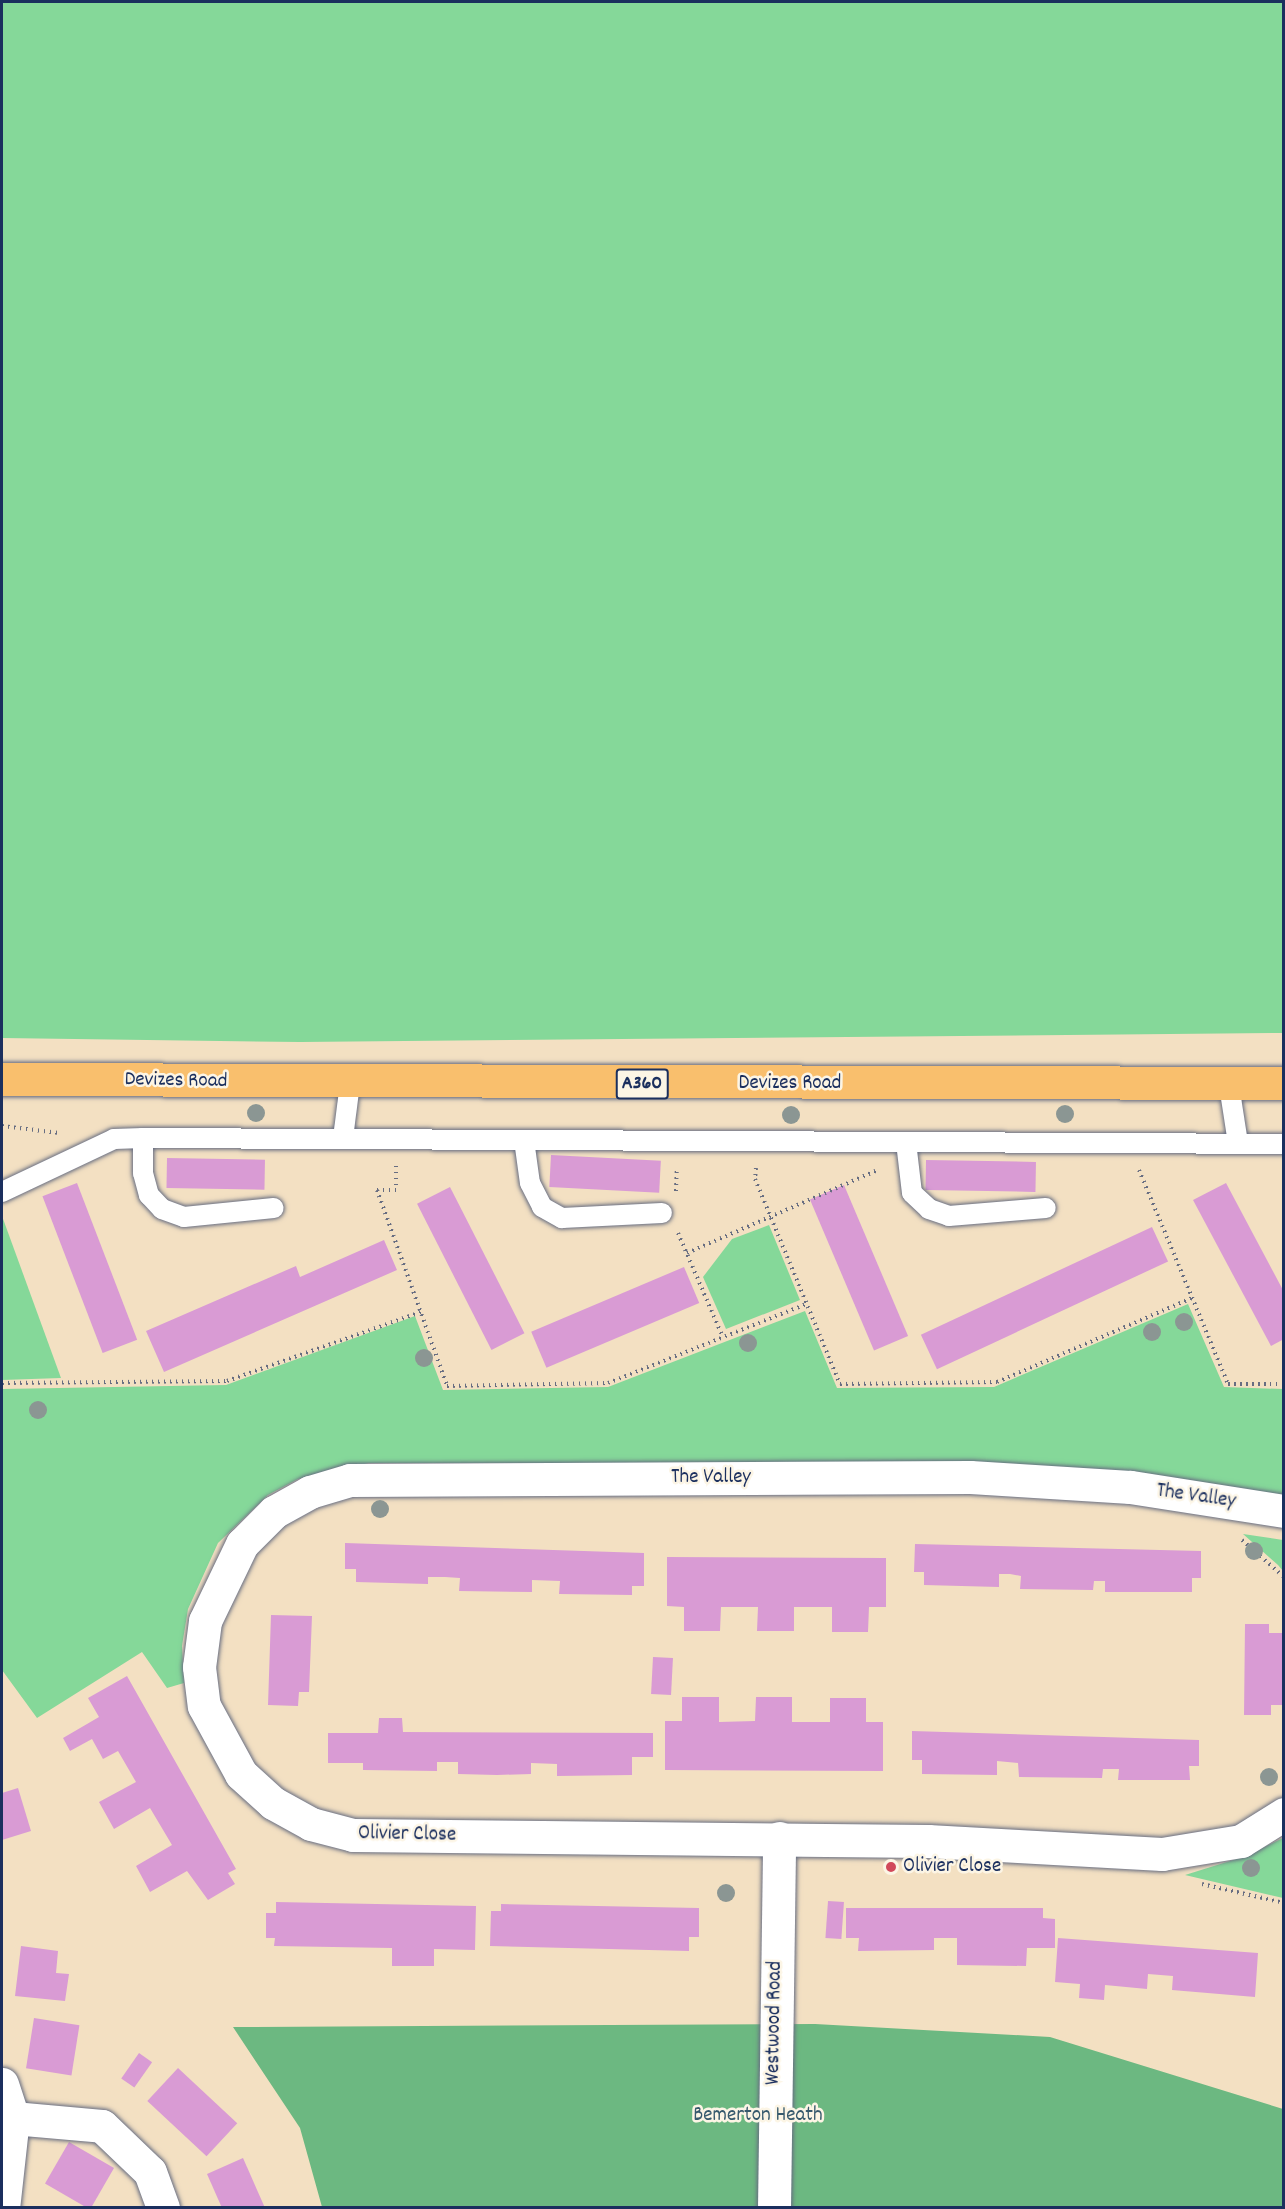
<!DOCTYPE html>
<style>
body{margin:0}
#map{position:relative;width:1285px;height:2209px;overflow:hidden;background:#f3e0c2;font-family:Dekko,sans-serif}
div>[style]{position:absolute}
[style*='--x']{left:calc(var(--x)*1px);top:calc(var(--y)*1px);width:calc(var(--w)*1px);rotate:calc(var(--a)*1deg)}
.green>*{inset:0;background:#85d899}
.forest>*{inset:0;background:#6cb881}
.building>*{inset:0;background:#d99bd4;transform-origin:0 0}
.path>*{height:4px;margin-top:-2px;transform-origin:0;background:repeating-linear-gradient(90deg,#676d81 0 1.5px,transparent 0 6px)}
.roads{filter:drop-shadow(0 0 2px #676d81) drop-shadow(0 0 2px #676d81)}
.lane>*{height:20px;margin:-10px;padding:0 10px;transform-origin:10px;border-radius:10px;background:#fff}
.street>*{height:33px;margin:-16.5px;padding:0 16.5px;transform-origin:16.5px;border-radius:16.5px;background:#fff}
.primary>*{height:33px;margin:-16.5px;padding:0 16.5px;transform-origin:16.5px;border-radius:16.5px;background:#f9bf6d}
.trees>*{width:18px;height:18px;margin:-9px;border-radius:50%;background:#8b9693}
.dots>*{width:16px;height:16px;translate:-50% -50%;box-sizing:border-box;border:3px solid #fcf5e5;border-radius:50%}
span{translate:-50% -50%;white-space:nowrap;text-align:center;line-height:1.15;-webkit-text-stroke:5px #fcf5e5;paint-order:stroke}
.shield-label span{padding:2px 4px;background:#fcf5e5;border:2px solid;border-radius:4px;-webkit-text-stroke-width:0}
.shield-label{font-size:20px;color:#1b2f5e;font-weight:700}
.street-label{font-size:21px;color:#1b2f5e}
.poi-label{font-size:21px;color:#1b2f5e}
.left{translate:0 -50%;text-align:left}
.park-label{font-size:21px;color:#36596d}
.frame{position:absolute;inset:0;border:3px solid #1b2f5e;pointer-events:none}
</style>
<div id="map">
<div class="green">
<div style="clip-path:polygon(2px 2px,1283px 2px,1283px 1033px,300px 1042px,2px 1038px)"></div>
<div style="clip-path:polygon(2px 1216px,61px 1378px,2px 1380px)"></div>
<div style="clip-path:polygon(769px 1225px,800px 1300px,726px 1329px,703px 1277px,732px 1239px)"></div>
<div style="clip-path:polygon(1188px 1304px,1224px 1387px,1283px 1389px,1283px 1496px,796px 1463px,369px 1463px,298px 1479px,268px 1495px,218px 1543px,188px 1609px,182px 1646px,184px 1683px,167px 1688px,142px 1652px,37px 1718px,2px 1670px,2px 1389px,226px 1385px,415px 1316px,443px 1390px,608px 1387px,805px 1311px,837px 1388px,994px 1387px)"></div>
<div style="clip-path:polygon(1243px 1534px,1283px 1540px,1283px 1571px,1278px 1565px)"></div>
<div style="clip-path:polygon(1283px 1838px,1283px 1898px,1185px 1875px,1246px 1856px)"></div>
</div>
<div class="forest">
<div style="clip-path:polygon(815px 2024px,1050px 2037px,1283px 2109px,1283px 2207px,322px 2207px,300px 2128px,233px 2027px)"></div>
</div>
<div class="building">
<div style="left:551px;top:1155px;width:110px;height:32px;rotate:3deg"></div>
<div style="left:167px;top:1158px;width:98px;height:30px;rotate:1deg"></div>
<div style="left:926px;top:1160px;width:110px;height:30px;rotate:1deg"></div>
<div style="left:77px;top:1183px;width:168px;height:37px;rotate:69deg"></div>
<div style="clip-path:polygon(1226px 1183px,1284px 1292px,1284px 1339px,1271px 1346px,1193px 1200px)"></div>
<div style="left:844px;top:1185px;width:164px;height:37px;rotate:67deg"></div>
<div style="left:450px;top:1187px;width:164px;height:37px;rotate:63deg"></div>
<div style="left:1152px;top:1227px;width:38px;height:255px;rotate:65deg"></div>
<div style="clip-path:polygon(384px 1240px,397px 1270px,164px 1372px,146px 1331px,296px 1266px,300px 1277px)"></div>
<div style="left:684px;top:1267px;width:39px;height:166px;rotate:67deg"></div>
<div style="clip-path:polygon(345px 1543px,644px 1553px,644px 1586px,632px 1586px,632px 1595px,559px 1594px,560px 1581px,532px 1580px,532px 1592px,459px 1591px,460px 1578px,445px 1577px,428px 1577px,428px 1584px,356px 1582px,356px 1569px,345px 1569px)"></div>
<div style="clip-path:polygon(915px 1544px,1201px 1551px,1201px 1578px,1192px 1578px,1192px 1592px,1105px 1592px,1105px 1581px,1094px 1581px,1093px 1590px,1020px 1589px,1021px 1576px,1010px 1574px,999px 1574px,999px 1587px,924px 1585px,924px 1572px,914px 1572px)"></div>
<div style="clip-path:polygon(667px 1557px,886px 1558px,886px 1607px,869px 1607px,868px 1632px,832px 1632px,832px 1607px,794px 1607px,794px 1631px,757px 1631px,758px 1607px,721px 1607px,720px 1631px,684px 1631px,684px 1607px,667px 1606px)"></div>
<div style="clip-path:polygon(271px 1615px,312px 1616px,309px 1692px,299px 1692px,298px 1706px,268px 1705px)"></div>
<div style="clip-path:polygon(1245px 1624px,1269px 1624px,1269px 1633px,1283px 1633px,1282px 1705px,1271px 1705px,1271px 1715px,1244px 1715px)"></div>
<div style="left:653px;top:1657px;width:20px;height:37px;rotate:3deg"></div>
<div style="clip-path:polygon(127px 1676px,236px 1869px,228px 1873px,235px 1884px,208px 1900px,187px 1871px,150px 1892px,136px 1866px,172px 1845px,150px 1808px,114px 1829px,99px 1802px,136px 1782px,118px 1751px,103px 1759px,92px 1739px,70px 1751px,63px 1738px,99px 1717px,88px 1698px)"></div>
<div style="clip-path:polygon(682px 1697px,719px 1697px,719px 1722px,755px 1721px,756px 1697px,792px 1697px,792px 1722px,830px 1722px,830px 1698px,866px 1698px,866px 1722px,883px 1722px,883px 1771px,665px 1770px,665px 1721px,682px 1721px)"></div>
<div style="clip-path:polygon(379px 1718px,402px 1718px,403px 1732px,653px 1733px,653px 1757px,632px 1757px,632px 1775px,557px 1776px,557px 1764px,531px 1763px,531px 1774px,497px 1775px,458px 1774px,458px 1762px,437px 1762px,437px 1771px,363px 1770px,363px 1763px,328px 1763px,328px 1733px,378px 1733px)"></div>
<div style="clip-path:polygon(912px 1731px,1199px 1740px,1199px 1766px,1189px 1766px,1190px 1780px,1118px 1780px,1119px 1769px,1103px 1769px,1102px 1778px,1019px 1777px,1018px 1763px,997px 1761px,997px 1775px,922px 1774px,922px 1760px,912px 1760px)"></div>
<div style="clip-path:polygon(18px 1788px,31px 1831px,2px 1840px,2px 1793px)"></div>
<div style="left:828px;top:1901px;width:16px;height:37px;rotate:4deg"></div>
<div style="clip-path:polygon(276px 1902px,476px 1906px,475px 1950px,434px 1949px,434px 1966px,392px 1966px,392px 1948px,274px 1946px,275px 1938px,266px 1938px,266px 1913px,276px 1913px)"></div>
<div style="clip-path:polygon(501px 1904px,699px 1908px,699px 1937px,689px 1937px,689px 1951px,490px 1946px,491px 1911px,501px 1911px)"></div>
<div style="clip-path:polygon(846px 1908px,1043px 1908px,1043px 1918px,1055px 1919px,1055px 1948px,1027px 1948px,1026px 1966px,957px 1965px,957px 1938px,934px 1938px,934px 1950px,858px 1951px,859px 1938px,846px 1938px)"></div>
<div style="clip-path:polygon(1058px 1938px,1258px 1953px,1255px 1997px,1172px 1990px,1173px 1976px,1148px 1974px,1147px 1989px,1105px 1985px,1104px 2000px,1079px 1998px,1080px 1984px,1055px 1982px)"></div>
<div style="clip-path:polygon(21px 1946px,58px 1951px,56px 1973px,69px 1974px,65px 2001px,15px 1996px)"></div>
<div style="left:34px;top:2018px;width:46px;height:51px;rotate:9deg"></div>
<div style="left:139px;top:2053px;width:16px;height:31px;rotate:35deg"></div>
<div style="left:178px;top:2068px;width:81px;height:45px;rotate:43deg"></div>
<div style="left:69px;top:2142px;width:52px;height:48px;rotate:30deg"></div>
<div style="clip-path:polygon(243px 2158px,265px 2208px,222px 2208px,207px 2174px)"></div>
</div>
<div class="path">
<div style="--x:2;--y:1126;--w:58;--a:6.9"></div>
<div style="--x:396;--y:1166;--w:24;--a:90"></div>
<div style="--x:396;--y:1190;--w:19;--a:180"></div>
<div style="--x:377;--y:1190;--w:208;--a:70.3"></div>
<div style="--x:447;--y:1386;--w:161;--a:-1.1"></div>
<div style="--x:608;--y:1383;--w:214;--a:-21.7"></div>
<div style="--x:756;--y:1168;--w:11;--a:95"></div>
<div style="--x:755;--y:1179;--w:222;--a:67.5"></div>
<div style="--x:840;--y:1384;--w:157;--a:-0.7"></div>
<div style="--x:997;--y:1382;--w:212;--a:-23.3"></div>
<div style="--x:1139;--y:1170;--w:232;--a:67.4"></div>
<div style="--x:1228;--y:1384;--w:56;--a:0"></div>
<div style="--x:676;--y:1191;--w:23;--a:-88"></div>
<div style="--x:678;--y:1233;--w:111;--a:66.7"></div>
<div style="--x:687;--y:1253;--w:206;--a:-23.5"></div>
<div style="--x:2;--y:1383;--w:225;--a:-0.5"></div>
<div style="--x:227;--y:1381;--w:206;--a:-19.6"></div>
<div style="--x:1242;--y:1540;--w:56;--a:41.4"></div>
<div style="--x:1202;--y:1884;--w:84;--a:13"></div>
</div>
<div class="roads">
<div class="lane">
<div style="--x:1229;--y:1085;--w:59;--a:81.2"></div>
<div style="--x:143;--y:1138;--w:35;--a:90"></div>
<div style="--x:143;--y:1173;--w:23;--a:75"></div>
<div style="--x:149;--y:1195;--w:19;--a:47"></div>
<div style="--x:162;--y:1209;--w:23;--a:20"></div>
<div style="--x:184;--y:1217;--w:90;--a:-5.7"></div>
<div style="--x:343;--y:1138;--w:55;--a:-82.7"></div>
<div style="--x:524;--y:1140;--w:43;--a:82.1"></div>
<div style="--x:530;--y:1183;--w:27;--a:63"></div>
<div style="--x:542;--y:1207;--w:23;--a:29"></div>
<div style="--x:562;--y:1218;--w:100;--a:-2.9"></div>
<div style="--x:906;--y:1142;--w:51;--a:83.3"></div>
<div style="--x:912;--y:1193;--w:23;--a:43"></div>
<div style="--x:929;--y:1209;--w:21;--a:19"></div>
<div style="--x:949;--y:1216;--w:97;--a:-4.7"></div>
<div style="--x:2;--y:1192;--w:124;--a:-25.3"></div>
<div style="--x:114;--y:1139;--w:29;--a:-2"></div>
<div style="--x:143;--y:1138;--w:1141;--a:0.3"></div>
</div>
<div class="street">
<div style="--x:1284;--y:1511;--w:156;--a:-171.1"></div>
<div style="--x:1130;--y:1487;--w:160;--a:-176.4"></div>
<div style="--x:970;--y:1477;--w:620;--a:179.72"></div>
<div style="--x:350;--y:1480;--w:42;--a:163.3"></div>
<div style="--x:310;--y:1492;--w:41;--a:150.9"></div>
<div style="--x:274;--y:1512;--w:45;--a:135"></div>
<div style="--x:242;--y:1544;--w:85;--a:115.7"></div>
<div style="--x:205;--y:1621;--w:46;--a:97.4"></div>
<div style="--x:199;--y:1667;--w:39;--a:83"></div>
<div style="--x:204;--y:1706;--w:77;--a:61.4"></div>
<div style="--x:241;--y:1774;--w:43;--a:42.2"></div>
<div style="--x:273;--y:1803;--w:43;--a:28.9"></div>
<div style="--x:311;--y:1824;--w:43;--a:14.7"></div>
<div style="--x:353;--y:1835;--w:575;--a:0.6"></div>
<div style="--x:928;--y:1841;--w:234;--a:3.2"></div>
<div style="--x:1162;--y:1854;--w:80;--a:-9.3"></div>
<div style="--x:1241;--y:1841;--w:51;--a:-32.1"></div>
<div style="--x:2;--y:2084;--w:36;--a:72"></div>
<div style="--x:13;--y:2118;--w:91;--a:96.3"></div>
<div style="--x:13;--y:2118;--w:89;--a:5.1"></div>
<div style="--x:102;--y:2126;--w:66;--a:43.8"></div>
<div style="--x:150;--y:2172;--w:38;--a:70"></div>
<div style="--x:774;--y:2208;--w:370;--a:-89.2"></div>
</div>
<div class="primary">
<div style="--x:2;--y:1079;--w:1282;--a:0.18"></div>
</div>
</div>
<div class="trees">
<div style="left:256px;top:1113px"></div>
<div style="left:1065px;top:1114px"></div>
<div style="left:791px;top:1115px"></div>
<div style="left:1184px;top:1322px"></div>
<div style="left:1152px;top:1332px"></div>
<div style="left:748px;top:1343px"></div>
<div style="left:424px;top:1358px"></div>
<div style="left:38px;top:1410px"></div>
<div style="left:380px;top:1509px"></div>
<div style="left:1254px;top:1551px"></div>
<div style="left:1269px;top:1777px"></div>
<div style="left:1251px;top:1868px"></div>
<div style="left:726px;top:1893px"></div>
</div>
<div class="dots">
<div style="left:891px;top:1867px;background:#d1495b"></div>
</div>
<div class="shield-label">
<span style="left:642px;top:1084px">A360</span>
</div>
<div class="street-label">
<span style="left:176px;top:1081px;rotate:1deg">Devizes Road</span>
<span style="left:790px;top:1084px">Devizes Road</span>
<span style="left:711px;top:1478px">The Valley</span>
<span style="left:1196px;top:1497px;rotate:8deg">The Valley</span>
<span style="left:407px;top:1835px;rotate:1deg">Olivier Close</span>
<span style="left:775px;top:2023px;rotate:-89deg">Westwood Road</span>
</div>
<div class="poi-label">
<span class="left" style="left:903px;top:1867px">Olivier Close</span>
</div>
<div class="park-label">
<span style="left:758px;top:2116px">Bemerton Heath</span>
</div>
<div class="frame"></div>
</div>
